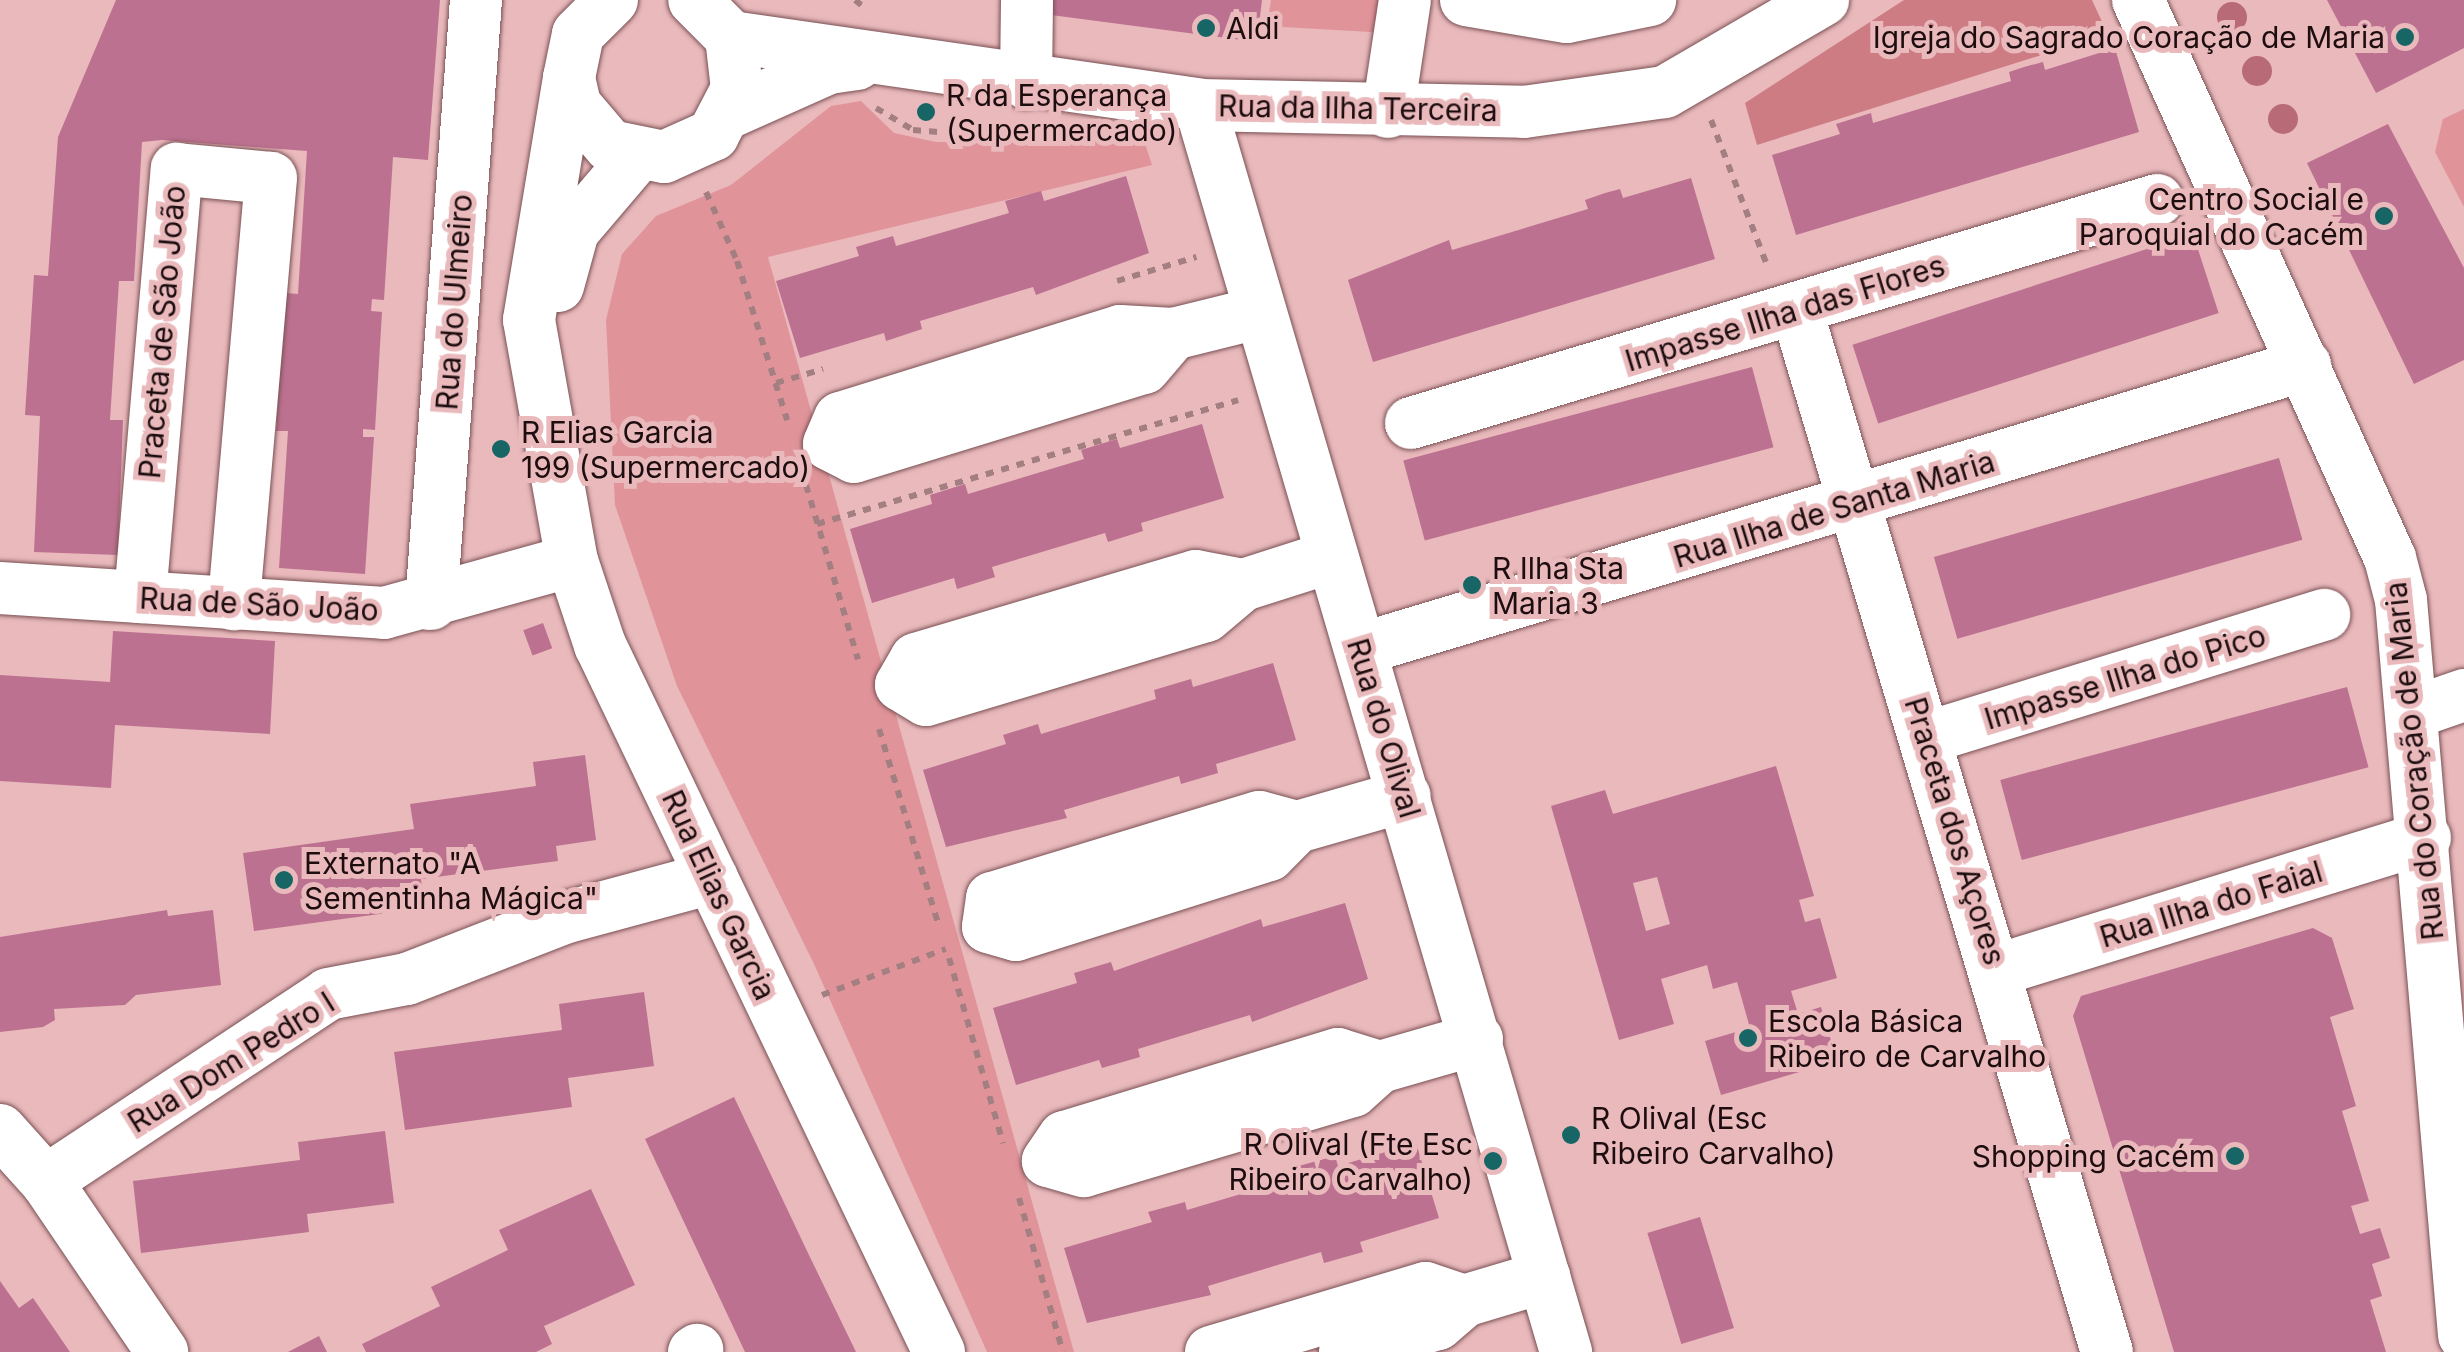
<!DOCTYPE html>
<meta charset="utf-8">
<style>
body{margin:0}
#map{position:relative;width:2464px;height:1352px;overflow:hidden;background:#e9b9bc;font-family:Inter,sans-serif}
div>[style]{position:absolute}
[style*='--x']{left:calc(var(--x)*1px);top:calc(var(--y)*1px);width:calc(var(--w)*1px);rotate:calc(var(--a)*1deg)}
.green>*{inset:0;background:#e0949a}
.forest>*{inset:0;background:#ce7c83}
.building>*{inset:0;background:#bd7190;transform-origin:0 0}
.path>*{height:6px;margin-top:-3px;transform-origin:0;background:repeating-linear-gradient(90deg,#a47f81 0 8px,transparent 0 16px)}
.roads{filter:drop-shadow(0 0 2px #7a5154) drop-shadow(0 0 2px #7a5154)}
.minor>*{height:52px;margin:-26px;padding:0 26px;transform-origin:26px;border-radius:26px;background:#fff}
.trees>*{width:30px;height:30px;margin:-15px;border-radius:50%;background:#b86b76}
.dots>*{width:28px;height:28px;translate:-50% -50%;box-sizing:border-box;border:5px solid #e9b9bc;border-radius:50%}
span{translate:-50% -50%;white-space:nowrap;text-align:center;line-height:1.15;-webkit-text-stroke:10px #e9b9bc;paint-order:stroke}
.poi-label{font-size:30px;color:#1d0d0f}
.left{translate:0 -50%;text-align:left}
.right{translate:-100% -50%;text-align:right}
.street-label{font-size:30px;color:#1d0d0f}
</style>
<div id="map">
<div class="green">
<div style="clip-path:polygon(1271px 0,1391px 0,1388px 33px,1267px 26px)"></div>
<div style="clip-path:polygon(861px 101px,894px 133px,936px 142px,980px 142px,1015px 122px,1140px 128px,1152px 165px,768px 257px,1074px 1352px,987px 1352px,814px 964px,677px 686px,615px 505px,606px 320px,622px 254px,656px 216px,731px 185px,831px 106px)"></div>
<div style="clip-path:polygon(2464px 109px,2464px 207px,2435px 152px,2443px 119px)"></div>
</div>
<div class="forest">
<div style="clip-path:polygon(1904px 0,2092px 0,2103px 24px,2092px 39px,1757px 145px,1745px 103px)"></div>
</div>
<div class="building">
<div style="clip-path:polygon(116px 0,440px 0,428px 160px,393px 157px,384px 300px,372px 299px,371px 311px,382px 312px,375px 430px,363px 429px,363px 437px,374px 437px,365px 574px,279px 568px,288px 431px,276px 431px,285px 293px,298px 294px,307px 151px,162px 140px,142px 142px,134px 281px,119px 281px,110px 420px,123px 420px,118px 555px,34px 552px,40px 416px,25px 415px,34px 275px,48px 276px,58px 137px)"></div>
<div style="clip-path:polygon(1053px 0,1262px 0,1257px 42px,1051px 15px)"></div>
<div style="clip-path:polygon(2327px 0,2464px 0,2464px 48px,2376px 93px)"></div>
<div style="clip-path:polygon(2115px 48px,2139px 132px,1796px 235px,1772px 155px,1840px 134px,1836px 124px,1871px 113px,1873px 123px,2011px 81px,2009px 72px,2024px 67px,2043px 62px,2045px 70px)"></div>
<div style="clip-path:polygon(2388px 124px,2464px 268px,2464px 360px,2414px 384px,2307px 163px)"></div>
<div style="clip-path:polygon(1126px 176px,1149px 253px,1036px 295px,1033px 287px,920px 321px,922px 329px,886px 341px,884px 333px,800px 358px,776px 281px,859px 256px,856px 247px,893px 236px,896px 246px,1009px 213px,1005px 201px,1041px 191px,1044px 201px)"></div>
<div style="clip-path:polygon(1691px 178px,1715px 259px,1373px 362px,1348px 280px,1449px 240px,1452px 250px,1588px 209px,1585px 200px,1605px 193px,1620px 189px,1623px 198px)"></div>
<div style="left:2193px;top:234px;width:83px;height:358px;rotate:72deg"></div>
<div style="left:1752px;top:367px;width:83px;height:361px;rotate:75deg"></div>
<div style="clip-path:polygon(1202px 424px,1224px 498px,1141px 523px,1143px 531px,1108px 542px,1105px 533px,992px 567px,995px 577px,957px 589px,954px 578px,872px 603px,850px 529px,932px 504px,930px 495px,965px 484px,968px 494px,1084px 459px,1081px 450px,1117px 439px,1120px 448px)"></div>
<div style="left:2279px;top:458px;width:85px;height:359px;rotate:74deg"></div>
<div style="left:543px;top:623px;width:27px;height:21px;rotate:70deg"></div>
<div style="clip-path:polygon(113px 631px,275px 641px,270px 734px,115px 725px,111px 788px,0 781px,0 675px,110px 682px)"></div>
<div style="clip-path:polygon(1273px 663px,1296px 740px,1216px 764px,1218px 773px,1181px 784px,1179px 776px,1064px 810px,1067px 818px,946px 847px,923px 770px,1006px 744px,1003px 735px,1038px 724px,1041px 734px,1156px 699px,1154px 690px,1191px 679px,1193px 687px)"></div>
<div style="left:2347px;top:687px;width:83px;height:359px;rotate:75deg"></div>
<div style="clip-path:polygon(585px 755px,596px 840px,556px 846px,558px 861px,421px 879px,424px 908px,254px 931px,243px 853px,414px 829px,410px 804px,536px 786px,533px 762px)"></div>
<div style="clip-path:polygon(evenodd,1776px 766px,1814px 896px,1799px 900px,1805px 922px,1820px 918px,1837px 978px,1791px 991px,1798px 1014px,1821px 1007px,1837px 1061px,1721px 1095px,1705px 1041px,1750px 1028px,1737px 982px,1713px 989px,1707px 965px,1661px 979px,1674px 1024px,1619px 1040px,1551px 806px,1605px 790px,1613px 814px,1776px 766px,1657px 877px,1670px 924px,1646px 931px,1633px 883px,1657px 877px)"></div>
<div style="clip-path:polygon(1345px 903px,1368px 979px,1252px 1022px,1250px 1015px,1138px 1049px,1140px 1057px,1102px 1068px,1099px 1060px,1016px 1085px,993px 1008px,1077px 983px,1074px 973px,1111px 962px,1114px 971px,1261px 919px,1263px 927px)"></div>
<div style="clip-path:polygon(167px 910px,168px 916px,213px 910px,221px 985px,136px 995px,125px 1005px,54px 1009px,55px 1020px,43px 1027px,0 1032px,0 937px)"></div>
<div style="clip-path:polygon(2313px 928px,2332px 938px,2354px 1009px,2330px 1017px,2356px 1106px,2342px 1111px,2369px 1201px,2351px 1206px,2360px 1234px,2380px 1228px,2390px 1258px,2372px 1264px,2382px 1296px,2370px 1300px,2386px 1352px,2174px 1352px,2073px 1016px,2081px 996px)"></div>
<div style="clip-path:polygon(644px 992px,654px 1066px,568px 1078px,572px 1107px,405px 1130px,394px 1052px,562px 1030px,559px 1004px)"></div>
<div style="clip-path:polygon(734px 1097px,808px 1253px,856px 1352px,745px 1352px,645px 1139px)"></div>
<div style="clip-path:polygon(385px 1131px,394px 1203px,307px 1214px,309px 1232px,141px 1253px,133px 1181px,300px 1160px,298px 1142px)"></div>
<div style="clip-path:polygon(1416px 1143px,1439px 1218px,1360px 1242px,1363px 1252px,1324px 1263px,1321px 1252px,1208px 1286px,1211px 1295px,1087px 1323px,1064px 1248px,1152px 1222px,1148px 1212px,1185px 1202px,1187px 1210px,1298px 1177px,1295px 1167px,1335px 1156px,1338px 1166px)"></div>
<div style="clip-path:polygon(591px 1189px,635px 1285px,544px 1326px,552px 1344px,536px 1352px,366px 1352px,362px 1344px,440px 1306px,431px 1287px,508px 1250px,499px 1230px)"></div>
<div style="left:1700px;top:1217px;width:116px;height:55px;rotate:73deg"></div>
<div style="clip-path:polygon(0 1281px,19px 1308px,33px 1298px,70px 1352px,0 1352px)"></div>
<div style="clip-path:polygon(319px 1336px,327px 1352px,288px 1352px)"></div>
</div>
<div class="path">
<div style="--x:855;--y:0;--w:14;--a:39"></div>
<div style="--x:876;--y:108;--w:43;--a:30.7"></div>
<div style="--x:913;--y:130;--w:51;--a:4.5"></div>
<div style="--x:964;--y:134;--w:32;--a:-16"></div>
<div style="--x:1711;--y:120;--w:159;--a:68.9"></div>
<div style="--x:706;--y:192;--w:76;--a:65.8"></div>
<div style="--x:737;--y:261;--w:167;--a:72.5"></div>
<div style="--x:1117;--y:281;--w:83;--a:-16.9"></div>
<div style="--x:776;--y:383;--w:49;--a:-16.6"></div>
<div style="--x:806;--y:485;--w:182;--a:73.4"></div>
<div style="--x:817;--y:524;--w:439;--a:-16.4"></div>
<div style="--x:879;--y:729;--w:203;--a:73.1"></div>
<div style="--x:949;--y:958;--w:193;--a:73.7"></div>
<div style="--x:822;--y:995;--w:132;--a:-20.4"></div>
<div style="--x:1019;--y:1198;--w:160;--a:74.1"></div>
</div>
<div class="roads">
<div class="minor">
<div style="--x:612;--y:0;--w:48;--a:135"></div>
<div style="--x:578;--y:34;--w:45;--a:101.6"></div>
<div style="--x:569;--y:78;--w:28;--a:77"></div>
<div style="--x:575;--y:105;--w:54;--a:49.5"></div>
<div style="--x:610;--y:146;--w:55;--a:11.5"></div>
<div style="--x:664;--y:157;--w:54;--a:-24.2"></div>
<div style="--x:713;--y:135;--w:52;--a:-62.4"></div>
<div style="--x:737;--y:89;--w:52;--a:-96.6"></div>
<div style="--x:731;--y:37;--w:52;--a:-135"></div>
<div style="--x:1466;--y:0;--w:102;--a:9.6"></div>
<div style="--x:1567;--y:17;--w:85;--a:-11.6"></div>
<div style="--x:2138;--y:0;--w:612;--a:65.7"></div>
<div style="--x:2390;--y:558;--w:43;--a:75.3"></div>
<div style="--x:2401;--y:600;--w:738;--a:85.1"></div>
<div style="--x:731;--y:37;--w:474;--a:8.2"></div>
<div style="--x:1200;--y:105;--w:324;--a:1.2"></div>
<div style="--x:1524;--y:112;--w:142;--a:-8.1"></div>
<div style="--x:1665;--y:92;--w:183;--a:-30.2"></div>
<div style="--x:569;--y:78;--w:245;--a:99.4"></div>
<div style="--x:529;--y:320;--w:245;--a:79.9"></div>
<div style="--x:572;--y:561;--w:89;--a:71.6"></div>
<div style="--x:600;--y:645;--w:784;--a:64.38"></div>
<div style="--x:1026;--y:83;--w:83;--a:-89.3"></div>
<div style="--x:1200;--y:105;--w:1300;--a:73.64"></div>
<div style="--x:1388;--y:112;--w:113;--a:-81.4"></div>
<div style="--x:728;--y:113;--w:111;--a:-24"></div>
<div style="--x:829;--y:68;--w:28;--a:-8"></div>
<div style="--x:558;--y:286;--w:57;--a:-74.7"></div>
<div style="--x:573;--y:231;--w:97;--a:-49.6"></div>
<div style="--x:1797;--y:311;--w:1086;--a:73.42"></div>
<div style="--x:1173;--y:334;--w:53;--a:-176.8"></div>
<div style="--x:1120;--y:331;--w:293;--a:162.7"></div>
<div style="--x:840;--y:418;--w:28;--a:113"></div>
<div style="--x:829;--y:444;--w:28;--a:27"></div>
<div style="--x:854;--y:457;--w:303;--a:-17.1"></div>
<div style="--x:1144;--y:368;--w:45;--a:-49.5"></div>
<div style="--x:1173;--y:334;--w:88;--a:-13.9"></div>
<div style="--x:1411;--y:423;--w:779;--a:-16.64"></div>
<div style="--x:1243;--y:585;--w:48;--a:-169.2"></div>
<div style="--x:1196;--y:576;--w:292;--a:163.5"></div>
<div style="--x:916;--y:659;--w:30;--a:120"></div>
<div style="--x:901;--y:685;--w:29;--a:31"></div>
<div style="--x:926;--y:700;--w:292;--a:-16.7"></div>
<div style="--x:1206;--y:616;--w:48;--a:-40"></div>
<div style="--x:1243;--y:585;--w:92;--a:-17.7"></div>
<div style="--x:0;--y:588;--w:385;--a:3.7"></div>
<div style="--x:384;--y:613;--w:195;--a:-15.5"></div>
<div style="--x:140;--y:597;--w:430;--a:-85.1"></div>
<div style="--x:177;--y:169;--w:94;--a:5.5"></div>
<div style="--x:271;--y:178;--w:428;--a:95"></div>
<div style="--x:431;--y:604;--w:606;--a:-85.74"></div>
<div style="--x:1361;--y:649;--w:986;--a:-16.74"></div>
<div style="--x:2415;--y:712;--w:52;--a:-19.1"></div>
<div style="--x:1926;--y:738;--w:417;--a:-17.2"></div>
<div style="--x:1297;--y:827;--w:39;--a:-165"></div>
<div style="--x:1259;--y:817;--w:279;--a:163.1"></div>
<div style="--x:992;--y:898;--w:29;--a:98"></div>
<div style="--x:988;--y:927;--w:29;--a:16"></div>
<div style="--x:1016;--y:935;--w:265;--a:-17.5"></div>
<div style="--x:1269;--y:855;--w:40;--a:-45"></div>
<div style="--x:1297;--y:827;--w:112;--a:-16"></div>
<div style="--x:1998;--y:970;--w:447;--a:-17.2"></div>
<div style="--x:1380;--y:1067;--w:44;--a:-162.8"></div>
<div style="--x:1338;--y:1054;--w:286;--a:163.1"></div>
<div style="--x:1064;--y:1137;--w:29;--a:124"></div>
<div style="--x:1048;--y:1161;--w:37;--a:16"></div>
<div style="--x:1084;--y:1171;--w:281;--a:-16.6"></div>
<div style="--x:1353;--y:1091;--w:36;--a:-42"></div>
<div style="--x:1380;--y:1067;--w:101;--a:-16.1"></div>
<div style="--x:0;--y:1130;--w:69;--a:48"></div>
<div style="--x:46;--y:1181;--w:207;--a:55.8"></div>
<div style="--x:46;--y:1181;--w:338;--a:-33.5"></div>
<div style="--x:328;--y:994;--w:80;--a:-10.8"></div>
<div style="--x:407;--y:979;--w:172;--a:-21.2"></div>
<div style="--x:567;--y:917;--w:150;--a:-15.1"></div>
<div style="--x:694;--y:1352;--w:4;--a:-34"></div>
<div style="--x:1211;--y:1352;--w:224;--a:-16.6"></div>
<div style="--x:1426;--y:1288;--w:40;--a:18.9"></div>
<div style="--x:1345;--y:1352;--w:97;--a:-16.8"></div>
<div style="--x:1438;--y:1324;--w:35;--a:-41"></div>
<div style="--x:1464;--y:1301;--w:84;--a:-16.7"></div>
</div>
</div>
<div class="trees">
<div style="left:2232px;top:17px"></div>
<div style="left:2257px;top:71px"></div>
<div style="left:2283px;top:119px"></div>
</div>
<div class="dots">
<div style="left:1206px;top:28px;background:#176565"></div>
<div style="left:2405px;top:37px;background:#176565"></div>
<div style="left:926px;top:112px;background:#176565"></div>
<div style="left:2384px;top:216px;background:#176565"></div>
<div style="left:501px;top:449px;background:#176565"></div>
<div style="left:1472px;top:585px;background:#176565"></div>
<div style="left:284px;top:880px;background:#176565"></div>
<div style="left:1748px;top:1038px;background:#176565"></div>
<div style="left:1571px;top:1135px;background:#176565"></div>
<div style="left:2235px;top:1156px;background:#176565"></div>
<div style="left:1493px;top:1161px;background:#176565"></div>
</div>
<div class="poi-label">
<span class="left" style="left:1226px;top:28px">Aldi</span>
<span class="right" style="left:2385px;top:37px">Igreja do Sagrado Coração de Maria</span>
<span class="left" style="left:946px;top:112px">R da Esperança<br>(Supermercado)</span>
<span class="right" style="left:2364px;top:216px">Centro Social e<br>Paroquial do Cacém</span>
<span class="left" style="left:521px;top:449px">R Elias Garcia<br>199 (Supermercado)</span>
<span class="left" style="left:1492px;top:585px">R Ilha Sta<br>Maria 3</span>
<span class="left" style="left:304px;top:880px">Externato "A<br>Sementinha Mágica"</span>
<span class="left" style="left:1768px;top:1038px">Escola Básica<br>Ribeiro de Carvalho</span>
<span class="left" style="left:1591px;top:1135px">R Olival (Esc<br>Ribeiro Carvalho)</span>
<span class="right" style="left:1473px;top:1161px">R Olival (Fte Esc<br>Ribeiro Carvalho)</span>
<span class="right" style="left:2215px;top:1156px">Shopping Cacém</span>
</div>
<div class="street-label">
<span style="left:1358px;top:108px;rotate:1deg">Rua da Ilha Terceira</span>
<span style="left:454px;top:302px;rotate:-86deg">Rua do Ulmeiro</span>
<span style="left:1785px;top:313px;rotate:-17deg">Impasse Ilha das Flores</span>
<span style="left:162px;top:332px;rotate:-85deg">Praceta de São João</span>
<span style="left:1834px;top:509px;rotate:-17deg">Rua Ilha de Santa Maria</span>
<span style="left:259px;top:604px;rotate:3deg">Rua de São João</span>
<span style="left:2125px;top:677px;rotate:-17deg">Impasse Ilha do Pico</span>
<span style="left:1384px;top:728px;rotate:73deg">Rua do Olival</span>
<span style="left:2414px;top:761px;rotate:-96deg">Rua do Coração de Maria</span>
<span style="left:1955px;top:831px;rotate:73deg">Praceta dos Açores</span>
<span style="left:719px;top:895px;rotate:65deg">Rua Elias Garcia</span>
<span style="left:2211px;top:904px;rotate:-17deg">Rua Ilha do Faial</span>
<span style="left:231px;top:1062px;rotate:-32deg">Rua Dom Pedro I</span>
</div>
</div>
